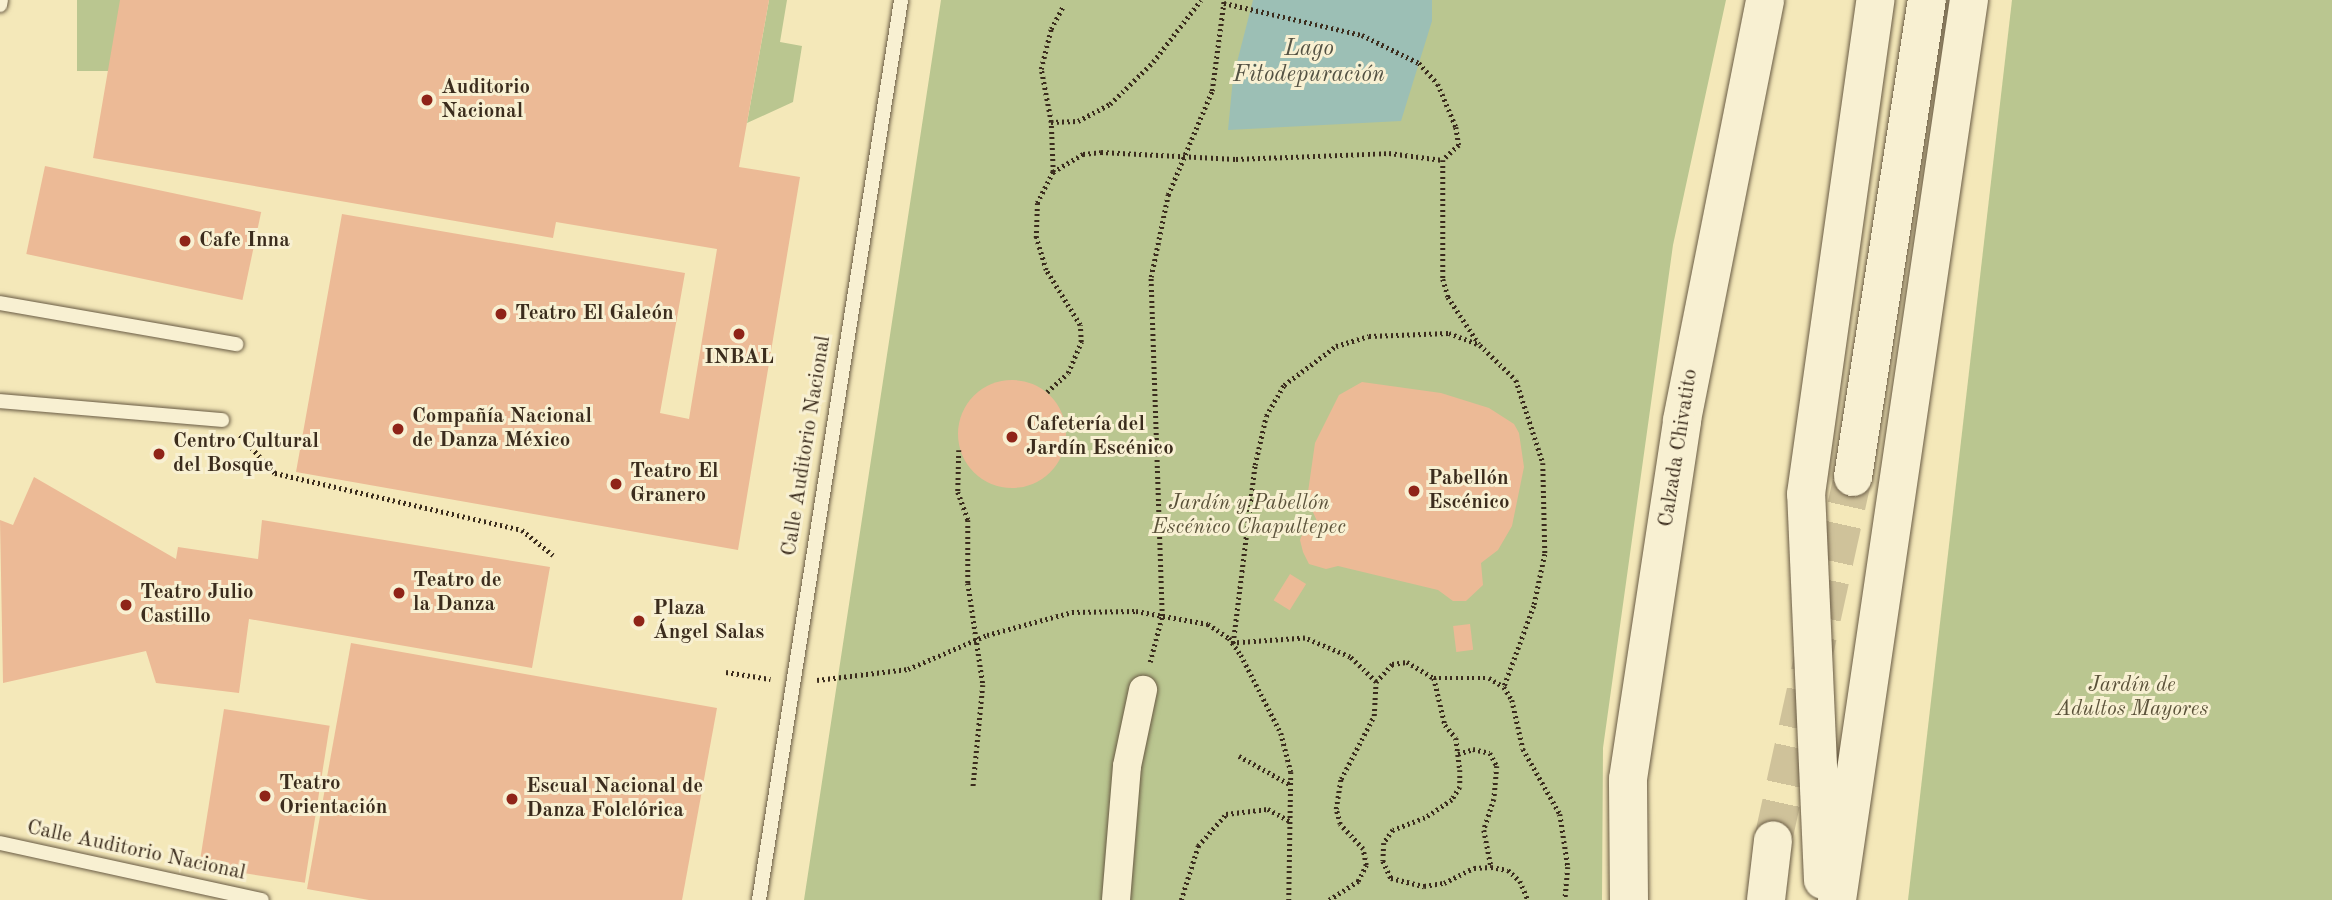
<!DOCTYPE html>
<meta charset="utf-8">
<style>
body{margin:0}
#map{position:relative;width:2332px;height:900px;overflow:hidden;background:#f4e8b9;font-family:"Old Standard TT",serif}
div>[style]{position:absolute}
[style*='--x']{left:calc(var(--x)*1px);top:calc(var(--y)*1px);width:calc(var(--w)*1px);rotate:calc(var(--a)*1deg)}
.green>*{inset:0;background:#bac690;transform-origin:0 0}
.water>*{inset:0;background:#9cbfb5}
.building>*{inset:0;background:#ecba96;transform-origin:0 0}
.round{border-radius:50%}
.secondary-tunnel>*{height:38px;margin-top:-19px;transform-origin:0;background:repeating-linear-gradient(90deg,#cfc29a 0 38px,transparent 0 57px)}
.path>*{height:4.5px;margin-top:-2.25px;transform-origin:0;background:repeating-linear-gradient(90deg,#3b2c1d 0 2px,transparent 0 5.5px)}
.roads{filter:drop-shadow(0 0 2px #695b44) drop-shadow(0 0 2px #695b44)}
.lane>*{height:14px;margin:-7px;padding:0 7px;transform-origin:7px;border-radius:7px;background:#f8f0d2}
.street>*{height:28px;margin:-14px;padding:0 14px;transform-origin:14px;border-radius:14px;background:#f8f0d2}
.secondary>*{height:38px;margin:-19px;padding:0 19px;transform-origin:19px;border-radius:19px;background:#f8f0d2}
.dots>*{width:19px;height:19px;translate:-50% -50%;box-sizing:border-box;border:4px solid #f8f0d2;border-radius:50%}
span{translate:-50% -50%;white-space:nowrap;text-align:center;line-height:1.15;-webkit-text-stroke:6px #f8f0d2;paint-order:stroke}
.poi-label{font-size:21px;color:#3b2c1d;font-weight:700}
.left{translate:0 -50%;text-align:left}
.street-label{font-size:21px;color:#3b2c1d}
.park-label{font-size:21px;color:#5b523a;font-style:italic}
.water-label{font-size:23px;color:#535143;font-style:italic}
</style>
<div id="map">
<div class="green">
<div style="left:77px;top:0;width:43px;height:71px"></div>
<div style="clip-path:polygon(769px 0,787px 0,780px 42px,802px 46px,793px 102px,747px 123px)"></div>
<div style="clip-path:polygon(941px 0,1726px 0,1673px 245px,1603px 748px,1602px 900px,804px 900px)"></div>
<div style="clip-path:polygon(2012px 0,2332px 0,2332px 900px,1908px 900px)"></div>
</div>
<div class="water">
<div style="clip-path:polygon(1253px 0,1432px 0,1432px 21px,1401px 121px,1228px 130px,1233px 78px)"></div>
</div>
<div class="building">
<div style="clip-path:polygon(120px 0,769px 0,739px 167px,800px 177px,738px 550px,296px 472px,342px 214px,685px 273px,660px 413px,689px 419px,717px 249px,556px 222px,553px 238px,93px 158px)"></div>
<div style="left:45px;top:166px;width:221px;height:90px;rotate:12deg"></div>
<div class="round" style="left:958px;top:380px;width:108px;height:108px"></div>
<div style="clip-path:polygon(1362px 382px,1441px 393px,1489px 408px,1514px 424px,1519px 433px,1524px 467px,1512px 526px,1498px 550px,1481px 563px,1483px 585px,1466px 601px,1453px 601px,1438px 590px,1338px 566px,1326px 569px,1309px 564px,1303px 552px,1300px 540px,1305px 527px,1317px 521px,1307px 499px,1315px 443px,1339px 395px)"></div>
<div style="clip-path:polygon(34px 477px,176px 559px,178px 547px,258px 559px,262px 520px,550px 567px,532px 668px,249px 619px,239px 693px,156px 683px,146px 651px,3px 683px,0 520px,13px 525px)"></div>
<div style="left:1290px;top:574px;width:19px;height:31px;rotate:32deg"></div>
<div style="left:1470px;top:624px;width:26px;height:17px;rotate:83deg"></div>
<div style="clip-path:polygon(351px 643px,717px 708px,682px 900px,369px 900px,307px 889px)"></div>
<div style="left:224px;top:709px;width:107px;height:159px;rotate:9deg"></div>
</div>
<div class="secondary-tunnel">
<div style="--x:1773;--y:840;--w:372;--a:-77.6"></div>
</div>
<div class="path">
<div style="--x:1224;--y:3;--w:142;--a:13.1"></div>
<div style="--x:1362;--y:35;--w:64;--a:26.2"></div>
<div style="--x:1419;--y:63;--w:28;--a:48"></div>
<div style="--x:1438;--y:84;--w:47;--a:67.3"></div>
<div style="--x:1456;--y:127;--w:18;--a:81"></div>
<div style="--x:1459;--y:145;--w:22;--a:137"></div>
<div style="--x:1051;--y:122;--w:27;--a:-2"></div>
<div style="--x:1078;--y:121;--w:36;--a:-28"></div>
<div style="--x:1110;--y:104;--w:60;--a:-44.3"></div>
<div style="--x:1153;--y:62;--w:78;--a:-52.3"></div>
<div style="--x:1053;--y:172;--w:50;--a:-92.3"></div>
<div style="--x:1051;--y:122;--w:54;--a:-100.7"></div>
<div style="--x:1041;--y:69;--w:41;--a:-76"></div>
<div style="--x:1051;--y:29;--w:26;--a:-62"></div>
<div style="--x:1047;--y:392;--w:28;--a:-42"></div>
<div style="--x:1068;--y:373;--w:34;--a:-67"></div>
<div style="--x:1081;--y:342;--w:17;--a:-93"></div>
<div style="--x:1080;--y:325;--w:65;--a:-121.7"></div>
<div style="--x:1046;--y:270;--w:34;--a:-107"></div>
<div style="--x:1036;--y:238;--w:35;--a:-88"></div>
<div style="--x:1037;--y:203;--w:35;--a:-63"></div>
<div style="--x:1053;--y:172;--w:35;--a:-31"></div>
<div style="--x:1083;--y:154;--w:18;--a:-6"></div>
<div style="--x:1101;--y:152;--w:135;--a:3"></div>
<div style="--x:1236;--y:159;--w:153;--a:-2.2"></div>
<div style="--x:1389;--y:153;--w:54;--a:7.4"></div>
<div style="--x:1443;--y:160;--w:119;--a:90"></div>
<div style="--x:1443;--y:279;--w:19;--a:74"></div>
<div style="--x:1448;--y:297;--w:56;--a:56.6"></div>
<div style="--x:240;--y:435;--w:52;--a:47.4"></div>
<div style="--x:275;--y:473;--w:253;--a:13"></div>
<div style="--x:522;--y:530;--w:40;--a:39"></div>
<div style="--x:959;--y:450;--w:42;--a:91.4"></div>
<div style="--x:958;--y:492;--w:30;--a:70"></div>
<div style="--x:968;--y:520;--w:63;--a:90"></div>
<div style="--x:968;--y:583;--w:103;--a:81.6"></div>
<div style="--x:983;--y:685;--w:104;--a:95.5"></div>
<div style="--x:1150;--y:662;--w:48;--a:-75.4"></div>
<div style="--x:1162;--y:616;--w:339;--a:-91.9"></div>
<div style="--x:1151;--y:277;--w:84;--a:-78.3"></div>
<div style="--x:1168;--y:195;--w:113;--a:-67.1"></div>
<div style="--x:1212;--y:91;--w:92;--a:-82.5"></div>
<div style="--x:726;--y:672;--w:45;--a:9"></div>
<div style="--x:1434;--y:678;--w:55;--a:0"></div>
<div style="--x:1489;--y:678;--w:17;--a:31"></div>
<div style="--x:1504;--y:687;--w:15;--a:58"></div>
<div style="--x:1512;--y:700;--w:50;--a:77.3"></div>
<div style="--x:1523;--y:749;--w:75;--a:60.4"></div>
<div style="--x:1560;--y:814;--w:54;--a:81.4"></div>
<div style="--x:1568;--y:867;--w:33;--a:95"></div>
<div style="--x:817;--y:680;--w:92;--a:-6.9"></div>
<div style="--x:908;--y:669;--w:86;--a:-23.3"></div>
<div style="--x:987;--y:635;--w:88;--a:-15.1"></div>
<div style="--x:1072;--y:612;--w:64;--a:-0.9"></div>
<div style="--x:1136;--y:611;--w:73;--a:10.2"></div>
<div style="--x:1208;--y:624;--w:25;--a:34"></div>
<div style="--x:1229;--y:638;--w:21;--a:55"></div>
<div style="--x:1241;--y:655;--w:88;--a:62.9"></div>
<div style="--x:1281;--y:733;--w:40;--a:75.6"></div>
<div style="--x:1291;--y:772;--w:128;--a:90.9"></div>
<div style="--x:1376;--y:682;--w:24;--a:-48"></div>
<div style="--x:1392;--y:664;--w:15;--a:-8"></div>
<div style="--x:1407;--y:662;--w:31;--a:31"></div>
<div style="--x:1434;--y:678;--w:48;--a:76.8"></div>
<div style="--x:1445;--y:725;--w:17;--a:50"></div>
<div style="--x:1456;--y:738;--w:32;--a:83"></div>
<div style="--x:1460;--y:770;--w:17;--a:90"></div>
<div style="--x:1460;--y:787;--w:15;--a:122"></div>
<div style="--x:1452;--y:800;--w:32;--a:146"></div>
<div style="--x:1425;--y:818;--w:34;--a:159"></div>
<div style="--x:1393;--y:830;--w:16;--a:125"></div>
<div style="--x:1384;--y:843;--w:18;--a:93"></div>
<div style="--x:1383;--y:861;--w:19;--a:65"></div>
<div style="--x:1391;--y:878;--w:34;--a:14"></div>
<div style="--x:1424;--y:886;--w:20;--a:-9"></div>
<div style="--x:1444;--y:883;--w:34;--a:-27"></div>
<div style="--x:1474;--y:868;--w:17;--a:-3"></div>
<div style="--x:1491;--y:867;--w:17;--a:10"></div>
<div style="--x:1508;--y:870;--w:16;--a:43"></div>
<div style="--x:1520;--y:881;--w:21;--a:67"></div>
<div style="--x:1458;--y:754;--w:16;--a:-18"></div>
<div style="--x:1473;--y:749;--w:17;--a:13"></div>
<div style="--x:1490;--y:753;--w:15;--a:62"></div>
<div style="--x:1497;--y:766;--w:33;--a:95"></div>
<div style="--x:1494;--y:799;--w:33;--a:108"></div>
<div style="--x:1484;--y:830;--w:38;--a:79"></div>
<div style="--x:1239;--y:756;--w:60;--a:29.1"></div>
<div style="--x:1181;--y:900;--w:57;--a:-72.5"></div>
<div style="--x:1198;--y:846;--w:43;--a:-48.8"></div>
<div style="--x:1226;--y:814;--w:42;--a:-6.8"></div>
<div style="--x:1268;--y:809;--w:25;--a:29"></div>
<div style="--x:1329;--y:900;--w:35;--a:-33"></div>
<div style="--x:1358;--y:881;--w:18;--a:-63"></div>
<div style="--x:1366;--y:865;--w:16;--a:-101"></div>
<div style="--x:1363;--y:849;--w:34;--a:-133"></div>
<div style="--x:1340;--y:824;--w:16;--a:-105"></div>
<div style="--x:1336;--y:809;--w:30;--a:-81"></div>
<div style="--x:1341;--y:779;--w:71;--a:-62.4"></div>
<div style="--x:1374;--y:716;--w:34;--a:-87"></div>
<div style="--x:1376;--y:682;--w:36;--a:-136"></div>
<div style="--x:1350;--y:657;--w:49;--a:-157.1"></div>
<div style="--x:1305;--y:638;--w:72;--a:176"></div>
<div style="--x:1233;--y:643;--w:179;--a:-83"></div>
<div style="--x:1255;--y:465;--w:50;--a:-77.3"></div>
<div style="--x:1266;--y:416;--w:36;--a:-60"></div>
<div style="--x:1284;--y:385;--w:65;--a:-36.9"></div>
<div style="--x:1336;--y:346;--w:34;--a:-17"></div>
<div style="--x:1369;--y:336;--w:80;--a:-2.1"></div>
<div style="--x:1449;--y:333;--w:33;--a:21"></div>
<div style="--x:1480;--y:345;--w:50;--a:44.2"></div>
<div style="--x:1516;--y:380;--w:87;--a:72"></div>
<div style="--x:1543;--y:463;--w:91;--a:88.7"></div>
<div style="--x:1545;--y:554;--w:53;--a:101.9"></div>
<div style="--x:1534;--y:606;--w:86;--a:110.3"></div>
</div>
<div class="roads">
<div class="lane">
<div style="--x:0;--y:5;--w:5;--a:-79"></div>
<div style="--x:0;--y:303;--w:240;--a:9.9"></div>
<div style="--x:0;--y:401;--w:223;--a:4.9"></div>
<div style="--x:0;--y:843;--w:268;--a:12.3"></div>
<div style="--x:759;--y:900;--w:911;--a:-81.03"></div>
</div>
<div class="street">
<div style="--x:1116;--y:900;--w:134;--a:-85.3"></div>
<div style="--x:1127;--y:766;--w:78;--a:-78.1"></div>
</div>
<div class="secondary">
<div style="--x:1853;--y:477;--w:483;--a:-81.2"></div>
<div style="--x:1823;--y:880;--w:386;--a:-92.5"></div>
<div style="--x:1806;--y:494;--w:499;--a:-82"></div>
<div style="--x:1629;--y:900;--w:121;--a:-90.5"></div>
<div style="--x:1628;--y:779;--w:363;--a:-81.4"></div>
<div style="--x:1682;--y:420;--w:428;--a:-78.8"></div>
<div style="--x:1766;--y:900;--w:60;--a:-83.3"></div>
<div style="--x:1837;--y:900;--w:910;--a:-81.66"></div>
</div>
</div>
<div class="dots">
<div style="left:427px;top:100px;background:#8f2418"></div>
<div style="left:185px;top:241px;background:#8f2418"></div>
<div style="left:501px;top:314px;background:#8f2418"></div>
<div style="left:739px;top:334px;background:#8f2418"></div>
<div style="left:398px;top:429px;background:#8f2418"></div>
<div style="left:1012px;top:437px;background:#8f2418"></div>
<div style="left:159px;top:454px;background:#8f2418"></div>
<div style="left:616px;top:484px;background:#8f2418"></div>
<div style="left:1414px;top:491px;background:#8f2418"></div>
<div style="left:399px;top:593px;background:#8f2418"></div>
<div style="left:126px;top:605px;background:#8f2418"></div>
<div style="left:639px;top:621px;background:#8f2418"></div>
<div style="left:265px;top:796px;background:#8f2418"></div>
<div style="left:512px;top:799px;background:#8f2418"></div>
</div>
<div class="poi-label">
<span class="left" style="left:441px;top:100px">Auditorio<br>Nacional</span>
<span class="left" style="left:199px;top:241px">Cafe Inna</span>
<span class="left" style="left:515px;top:314px">Teatro El Galeón</span>
<span style="left:739px;top:358px">INBAL</span>
<span class="left" style="left:412px;top:429px">Compañía Nacional<br>de Danza México</span>
<span class="left" style="left:1026px;top:437px">Cafetería del<br>Jardín Escénico</span>
<span class="left" style="left:173px;top:454px">Centro Cultural<br>del Bosque</span>
<span class="left" style="left:630px;top:484px">Teatro El<br>Granero</span>
<span class="left" style="left:1428px;top:491px">Pabellón<br>Escénico</span>
<span class="left" style="left:413px;top:593px">Teatro de<br>la Danza</span>
<span class="left" style="left:140px;top:605px">Teatro Julio<br>Castillo</span>
<span class="left" style="left:653px;top:621px">Plaza<br>Ángel Salas</span>
<span class="left" style="left:279px;top:796px">Teatro<br>Orientación</span>
<span class="left" style="left:526px;top:799px">Escual Nacional de<br>Danza Folclórica</span>
</div>
<div class="street-label">
<span style="left:807px;top:446px;rotate:-81deg">Calle Auditorio Nacional</span>
<span style="left:1679px;top:448px;rotate:-81deg">Calzada Chivatito</span>
<span style="left:136px;top:851px;rotate:12deg">Calle Auditorio Nacional</span>
</div>
<div class="park-label">
<span style="left:1249px;top:516px">Jardín y Pabellón<br>Escénico Chapultepec</span>
<span style="left:2132px;top:698px">Jardín de<br>Adultos Mayores</span>
</div>
<div class="water-label">
<span style="left:1309px;top:62px">Lago<br>Fitodepuración</span>
</div>
</div>
